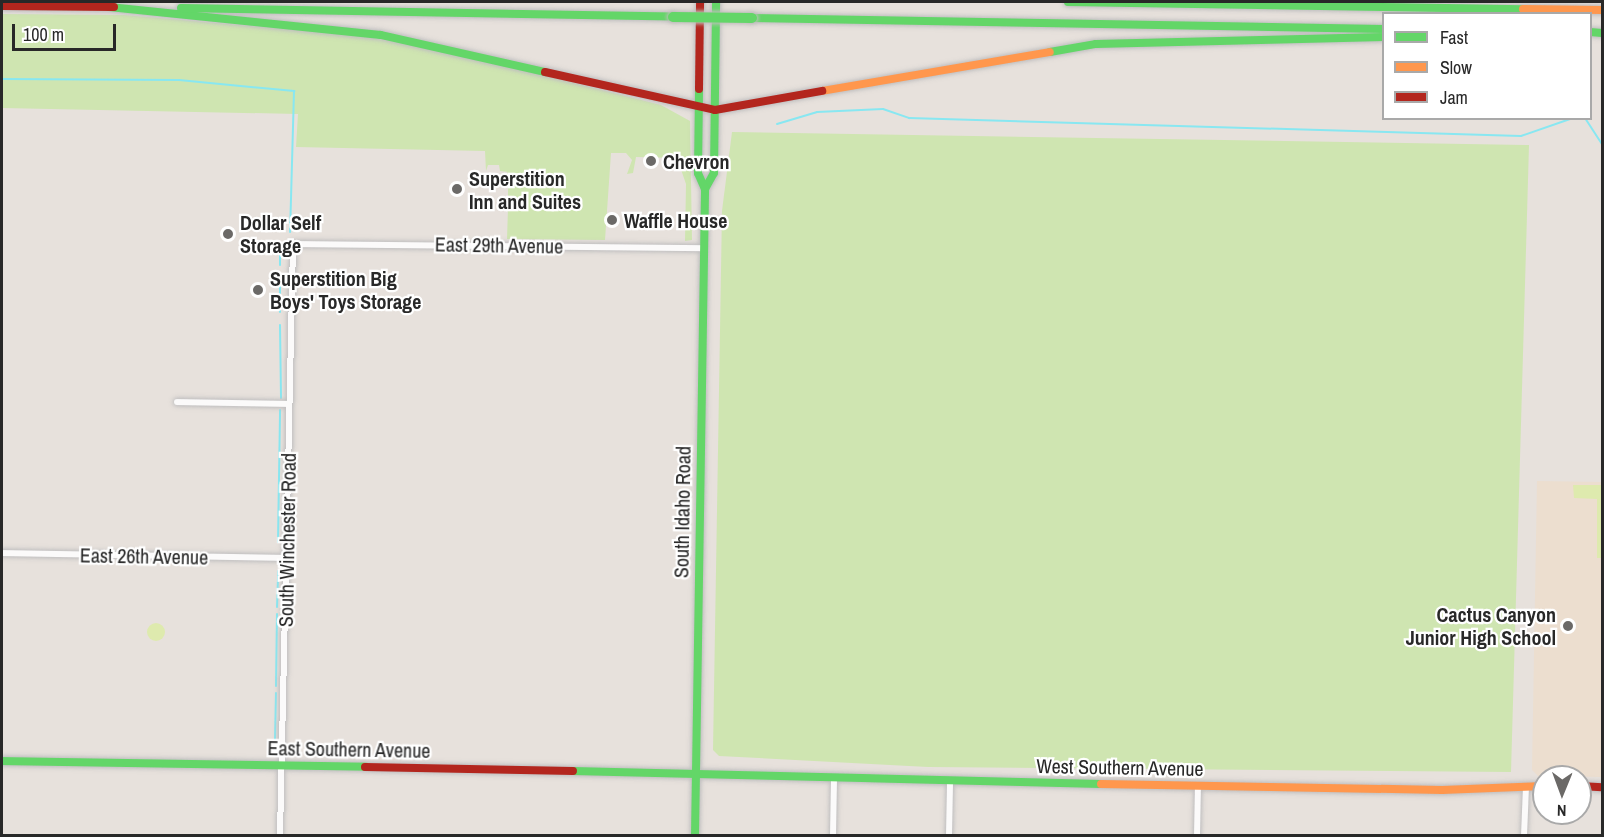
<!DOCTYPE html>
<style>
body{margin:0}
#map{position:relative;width:1604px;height:837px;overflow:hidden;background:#e7e1dc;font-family:"Archivo Narrow",sans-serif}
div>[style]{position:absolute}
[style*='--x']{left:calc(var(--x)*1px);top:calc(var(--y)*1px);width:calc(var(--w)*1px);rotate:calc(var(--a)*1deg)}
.education>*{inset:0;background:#ecdecf}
.green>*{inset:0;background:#cfe5b1}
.pitch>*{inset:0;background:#deeaae}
.round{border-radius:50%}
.stream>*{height:2px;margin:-1px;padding:0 1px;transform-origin:1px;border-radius:1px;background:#88e7f1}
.roads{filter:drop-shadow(0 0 2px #bfbebf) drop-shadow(0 0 2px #bfbebf)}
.street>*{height:6px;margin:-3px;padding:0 3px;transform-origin:3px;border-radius:3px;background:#fbfafa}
.fast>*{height:8px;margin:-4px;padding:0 4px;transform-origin:4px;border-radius:4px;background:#63d668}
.slow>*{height:8px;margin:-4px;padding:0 4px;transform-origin:4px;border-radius:4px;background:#ff974d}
.jam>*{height:8px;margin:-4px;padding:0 4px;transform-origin:4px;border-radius:4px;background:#b3261e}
.bridges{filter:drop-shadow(0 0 2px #bfbdbb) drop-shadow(0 0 2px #bfbdbb)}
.fast-bridge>*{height:10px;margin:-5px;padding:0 5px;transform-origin:5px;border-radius:5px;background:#63d668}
.dots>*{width:16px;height:16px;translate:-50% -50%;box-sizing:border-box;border:3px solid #fff;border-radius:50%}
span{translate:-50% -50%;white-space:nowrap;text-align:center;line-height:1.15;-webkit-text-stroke:4.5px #fff;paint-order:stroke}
.poi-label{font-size:20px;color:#282828;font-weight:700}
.left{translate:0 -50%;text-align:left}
.right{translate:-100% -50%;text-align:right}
.street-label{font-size:20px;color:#282828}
.frame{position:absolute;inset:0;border:3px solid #282828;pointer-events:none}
.legend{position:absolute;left:1382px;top:12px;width:210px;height:108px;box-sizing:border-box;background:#fff;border:2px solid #a9a9a9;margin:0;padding:8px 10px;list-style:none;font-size:18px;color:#282828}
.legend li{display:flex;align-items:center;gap:12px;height:30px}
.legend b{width:30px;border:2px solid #a9a9a9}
.north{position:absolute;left:1532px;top:765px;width:60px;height:60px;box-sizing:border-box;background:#fff;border:2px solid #a9a9a9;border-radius:50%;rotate:181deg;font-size:16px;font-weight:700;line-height:24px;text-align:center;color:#282828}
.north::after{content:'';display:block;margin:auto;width:21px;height:27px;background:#6b6967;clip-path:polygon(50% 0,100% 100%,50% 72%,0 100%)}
.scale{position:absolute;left:12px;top:24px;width:104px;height:27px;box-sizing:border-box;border:3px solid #282828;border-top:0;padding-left:8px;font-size:18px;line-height:21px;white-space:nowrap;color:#282828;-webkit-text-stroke:4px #fff;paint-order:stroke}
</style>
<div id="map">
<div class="education">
<div style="clip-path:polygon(1537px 481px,1602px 482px,1602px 777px,1538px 776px,1532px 770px)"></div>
</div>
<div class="green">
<div style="clip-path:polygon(2px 14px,124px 15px,354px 35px,448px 51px,661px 105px,690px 121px,692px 240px,685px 241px,686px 184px,677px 158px,636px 157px,633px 173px,627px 174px,632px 160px,626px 153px,611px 153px,605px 240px,507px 239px,508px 208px,503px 207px,508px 206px,508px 178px,503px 177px,508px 172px,500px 171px,499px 165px,488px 165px,486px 171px,485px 151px,296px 147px,298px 114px,2px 108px)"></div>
<div style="clip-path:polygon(732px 132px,1529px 145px,1511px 772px,928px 767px,719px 756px,713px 750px,722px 211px)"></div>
</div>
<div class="pitch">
<div style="clip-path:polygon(1573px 485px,1602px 485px,1602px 558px,1597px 558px,1597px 499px,1574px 498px)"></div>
<div class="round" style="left:147px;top:623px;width:18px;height:18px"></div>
</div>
<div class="stream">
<div style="--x:2;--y:79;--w:177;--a:0.3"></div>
<div style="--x:179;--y:80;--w:116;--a:5.5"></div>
<div style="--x:294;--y:91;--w:141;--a:91.6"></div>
<div style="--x:1585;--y:118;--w:31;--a:57"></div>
<div style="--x:777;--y:124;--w:42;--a:-16.7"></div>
<div style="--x:817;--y:112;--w:66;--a:-2.6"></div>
<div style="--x:883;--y:109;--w:28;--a:19"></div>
<div style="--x:909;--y:118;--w:612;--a:1.68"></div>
<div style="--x:1521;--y:136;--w:55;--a:-19.1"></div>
<div style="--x:280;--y:265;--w:16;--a:-90"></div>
<div style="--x:280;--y:312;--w:33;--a:-90"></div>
<div style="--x:280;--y:325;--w:73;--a:89.2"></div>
<div style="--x:278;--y:542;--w:132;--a:-89.1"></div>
<div style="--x:277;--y:607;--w:36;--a:-88"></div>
<div style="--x:276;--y:686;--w:72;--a:-89.2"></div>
<div style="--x:275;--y:740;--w:47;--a:-88.8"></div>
</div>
<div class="roads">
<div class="street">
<div style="--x:177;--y:402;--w:112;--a:1"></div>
<div style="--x:2;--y:553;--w:285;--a:1"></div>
<div style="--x:280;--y:836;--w:592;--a:-88.74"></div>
<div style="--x:293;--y:244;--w:412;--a:0.6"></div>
<div style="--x:833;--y:836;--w:56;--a:-89"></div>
<div style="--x:949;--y:836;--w:54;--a:-88.9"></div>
<div style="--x:1197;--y:836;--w:50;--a:-88.9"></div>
<div style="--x:1524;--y:836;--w:50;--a:-87.7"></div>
</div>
<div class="fast">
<div style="--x:1068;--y:2;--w:455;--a:0.9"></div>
<div style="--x:109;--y:7;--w:273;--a:5.9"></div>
<div style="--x:381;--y:35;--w:168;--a:12.7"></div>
<div style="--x:181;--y:8;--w:492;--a:1"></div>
<div style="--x:752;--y:18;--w:632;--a:1"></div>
<div style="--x:1590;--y:32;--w:12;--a:5"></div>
<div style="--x:1050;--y:52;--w:47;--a:-9.9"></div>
<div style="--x:1096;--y:44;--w:288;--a:-1.4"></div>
<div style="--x:705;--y:189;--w:18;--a:-61"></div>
<div style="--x:714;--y:173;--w:171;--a:-89.3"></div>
<div style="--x:2;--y:761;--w:363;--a:0.9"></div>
<div style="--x:573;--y:771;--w:528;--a:1.41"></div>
<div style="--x:695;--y:836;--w:647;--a:-89.11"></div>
<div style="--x:705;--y:189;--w:17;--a:-114"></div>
<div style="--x:698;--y:173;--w:84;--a:-89.3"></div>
</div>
<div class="slow">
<div style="--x:1523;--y:9;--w:79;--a:0.7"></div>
<div style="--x:822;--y:91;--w:231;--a:-9.7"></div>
<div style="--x:1101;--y:784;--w:341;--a:1"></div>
<div style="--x:1442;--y:790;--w:102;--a:-2.2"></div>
</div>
<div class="jam">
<div style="--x:2;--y:6;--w:112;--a:0.5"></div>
<div style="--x:545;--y:72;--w:174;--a:12.6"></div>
<div style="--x:715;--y:110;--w:109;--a:-10.1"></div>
<div style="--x:699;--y:89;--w:87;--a:-89.3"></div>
<div style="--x:365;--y:767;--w:208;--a:1.1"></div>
<div style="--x:1580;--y:786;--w:22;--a:3"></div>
</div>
</div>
<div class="bridges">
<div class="fast-bridge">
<div style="--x:673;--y:17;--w:79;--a:0.7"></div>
</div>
</div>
<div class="dots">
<div style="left:651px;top:161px;background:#6b6967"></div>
<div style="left:457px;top:189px;background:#6b6967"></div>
<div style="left:612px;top:220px;background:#6b6967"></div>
<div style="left:228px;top:234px;background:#6b6967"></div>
<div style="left:258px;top:290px;background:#6b6967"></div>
<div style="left:1568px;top:626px;background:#6b6967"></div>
</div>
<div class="poi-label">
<span class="left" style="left:663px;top:161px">Chevron</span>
<span class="left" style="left:469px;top:190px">Superstition<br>Inn and Suites</span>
<span class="left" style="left:624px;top:220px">Waffle House</span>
<span class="left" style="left:240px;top:234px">Dollar Self<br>Storage</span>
<span class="left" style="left:270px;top:290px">Superstition Big<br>Boys' Toys Storage</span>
<span class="right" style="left:1556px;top:626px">Cactus Canyon<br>Junior High School</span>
</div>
<div class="street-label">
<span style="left:499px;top:245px;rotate:1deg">East 29th Avenue</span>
<span style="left:682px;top:512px;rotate:-89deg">South Idaho Road</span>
<span style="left:287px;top:540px;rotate:-89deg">South Winchester Road</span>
<span style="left:144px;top:556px;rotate:1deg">East 26th Avenue</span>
<span style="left:349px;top:749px;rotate:1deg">East Southern Avenue</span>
<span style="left:1120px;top:767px;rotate:1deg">West Southern Avenue</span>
</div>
<div class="frame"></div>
<ul class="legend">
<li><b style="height:8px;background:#63d668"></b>Fast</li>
<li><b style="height:8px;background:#ff974d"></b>Slow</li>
<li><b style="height:8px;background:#b3261e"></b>Jam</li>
</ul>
<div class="north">N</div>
<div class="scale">100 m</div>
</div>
